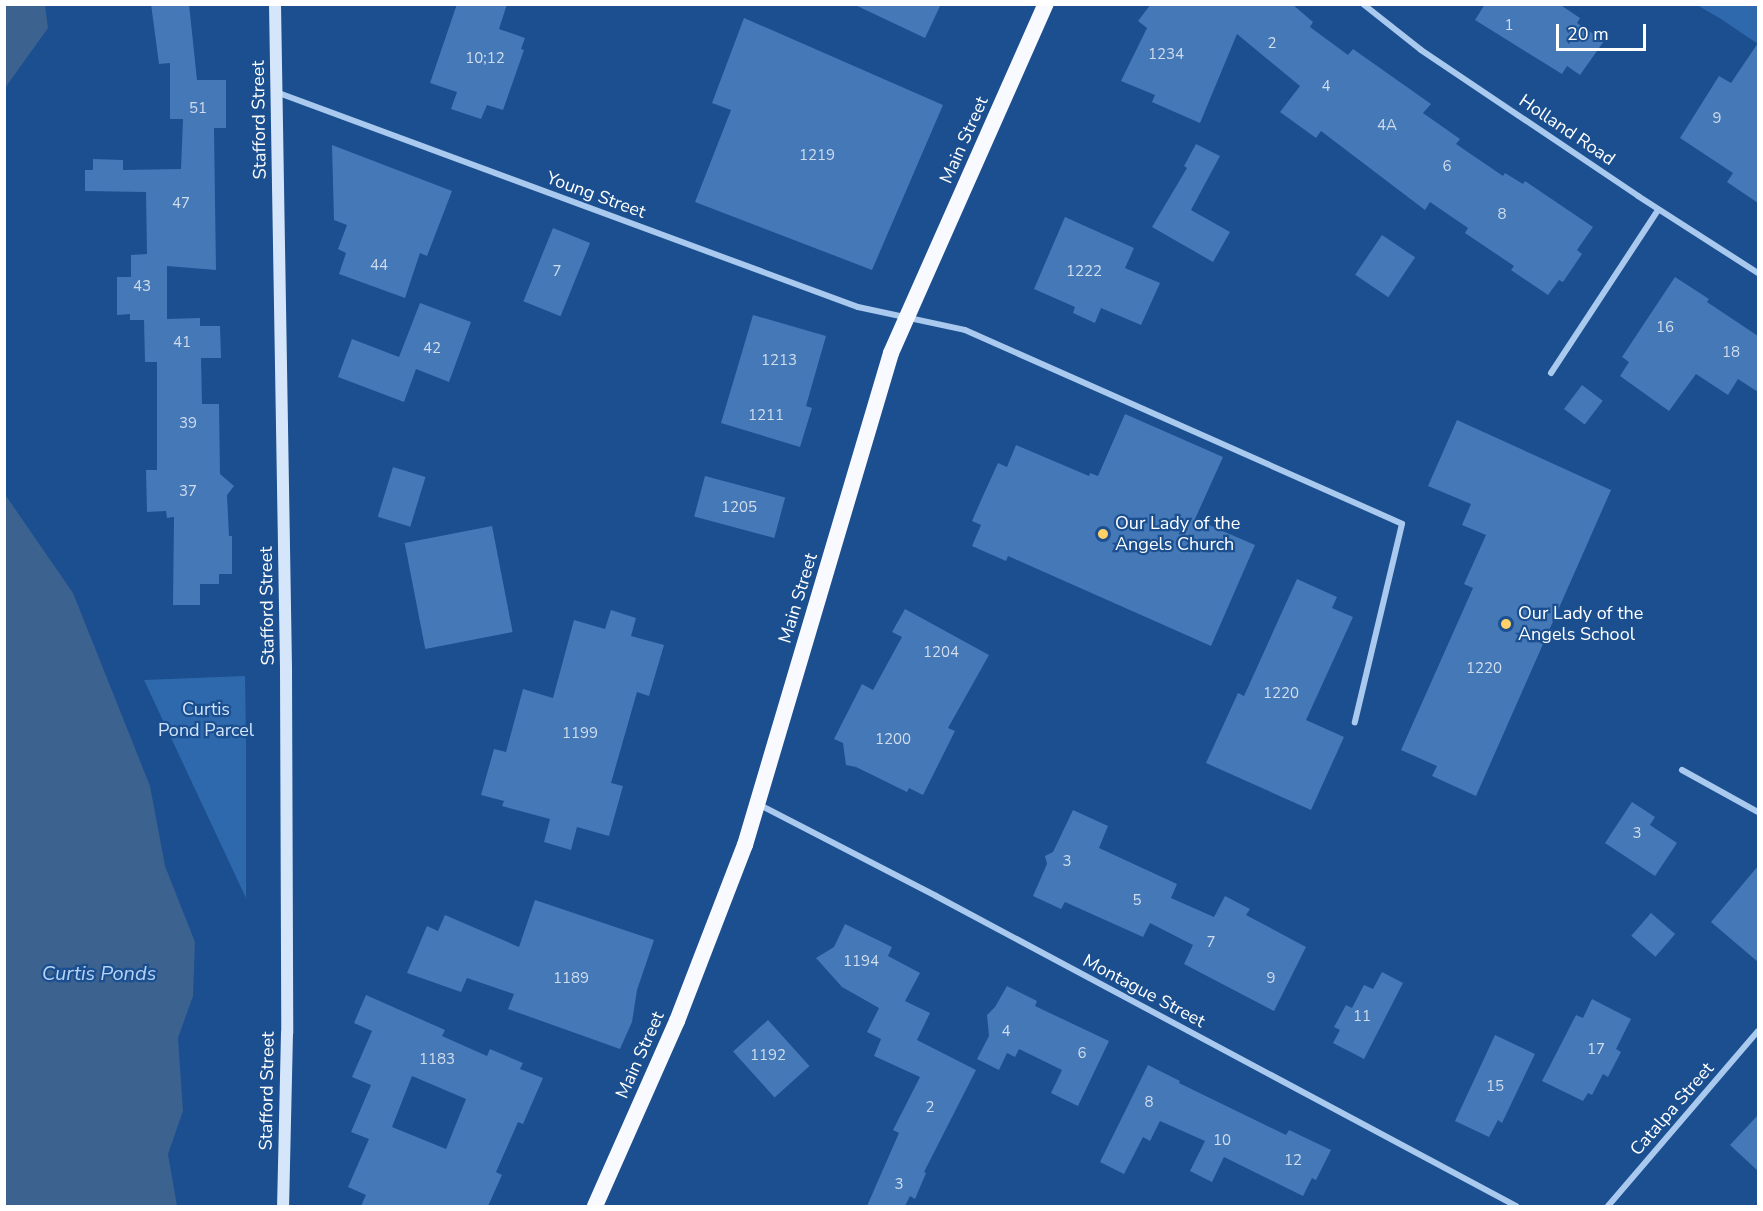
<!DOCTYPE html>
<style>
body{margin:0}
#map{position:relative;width:1763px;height:1211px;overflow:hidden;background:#1b4f8f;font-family:"Nunito Sans",sans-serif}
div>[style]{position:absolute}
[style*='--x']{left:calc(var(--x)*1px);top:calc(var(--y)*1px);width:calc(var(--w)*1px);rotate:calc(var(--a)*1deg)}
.green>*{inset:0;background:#2e69ad}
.water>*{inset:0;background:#3c6290}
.building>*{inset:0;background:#4478b7;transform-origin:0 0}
.minor>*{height:6px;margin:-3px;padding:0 3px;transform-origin:3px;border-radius:3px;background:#a9c9ee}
.secondary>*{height:12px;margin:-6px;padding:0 6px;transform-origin:6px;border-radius:6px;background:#d6e6fa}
.trunk>*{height:16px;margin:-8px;padding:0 8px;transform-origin:8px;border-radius:8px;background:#f8faff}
.dots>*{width:16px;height:16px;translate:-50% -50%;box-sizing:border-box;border:3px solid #1b4f8f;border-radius:50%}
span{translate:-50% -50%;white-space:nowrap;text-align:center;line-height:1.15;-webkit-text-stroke:4.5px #1b4f8f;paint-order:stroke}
.number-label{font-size:15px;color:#d0dded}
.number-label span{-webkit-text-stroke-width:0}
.street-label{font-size:18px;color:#fff}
.poi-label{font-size:18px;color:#fff}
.left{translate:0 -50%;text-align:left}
.park-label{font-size:18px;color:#cfe3fa}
.water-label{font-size:20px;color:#b5d3f5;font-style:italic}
.frame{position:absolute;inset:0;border:6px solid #fff;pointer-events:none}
.scale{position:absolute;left:1556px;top:24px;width:90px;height:27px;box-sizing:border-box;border:3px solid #fff;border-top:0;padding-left:8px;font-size:18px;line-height:21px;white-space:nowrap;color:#fff;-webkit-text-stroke:4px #1b4f8f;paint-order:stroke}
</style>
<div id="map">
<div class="green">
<div style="clip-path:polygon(1697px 5px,1758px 5px,1758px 44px,1721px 19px)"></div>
<div style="clip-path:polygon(245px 676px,246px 739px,246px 898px,144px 680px)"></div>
</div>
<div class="water">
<div style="clip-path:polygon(5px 4px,45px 5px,48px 28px,5px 88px)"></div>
<div style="clip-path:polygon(4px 493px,73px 593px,150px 786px,165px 866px,195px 942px,193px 996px,178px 1038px,183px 1111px,168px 1154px,177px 1206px,5px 1206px)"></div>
</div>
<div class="building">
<div style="clip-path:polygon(151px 4px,189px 4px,197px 80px,226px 80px,226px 128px,214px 128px,216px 270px,167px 266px,167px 319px,200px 318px,200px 326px,220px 326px,221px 358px,201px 358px,202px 404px,219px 404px,220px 474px,234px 486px,227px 495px,229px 536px,232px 536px,232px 574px,219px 574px,219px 584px,200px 584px,200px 605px,173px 605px,174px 517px,167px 518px,166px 511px,147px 512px,146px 470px,157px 470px,157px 362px,145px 362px,144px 320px,130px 320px,130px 314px,117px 315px,117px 277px,131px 277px,131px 255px,147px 254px,146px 192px,85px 191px,85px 170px,93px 170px,93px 159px,123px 160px,123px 170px,181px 169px,183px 119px,170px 119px,170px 63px,159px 64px)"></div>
<div style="clip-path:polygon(457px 4px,507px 4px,499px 29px,525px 38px,521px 49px,524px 50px,503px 110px,487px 105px,481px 119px,451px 109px,457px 92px,430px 83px)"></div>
<div style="clip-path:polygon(853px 4px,941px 4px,925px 38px)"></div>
<div style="clip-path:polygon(1151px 4px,1292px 4px,1313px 22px,1310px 27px,1348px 55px,1353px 49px,1431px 104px,1423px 113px,1460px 139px,1456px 144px,1503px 176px,1505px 173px,1523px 184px,1525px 181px,1593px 227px,1577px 250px,1582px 254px,1563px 282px,1559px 280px,1548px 295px,1511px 270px,1514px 266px,1465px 233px,1468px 228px,1430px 202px,1425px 210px,1321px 131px,1316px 138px,1280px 112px,1300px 86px,1237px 34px,1200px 123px,1152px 102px,1155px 95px,1121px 81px,1147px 28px,1138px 21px)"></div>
<div style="clip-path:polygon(1485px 4px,1559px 4px,1580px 18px,1577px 23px,1604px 41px,1580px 75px,1567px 66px,1562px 74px,1475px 20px)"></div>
<div style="clip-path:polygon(744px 18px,943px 105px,872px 270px,695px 202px,731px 110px,712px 103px)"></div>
<div style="clip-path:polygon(1758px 43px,1758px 203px,1727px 182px,1733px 173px,1680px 138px,1719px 76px,1731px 83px)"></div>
<div style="clip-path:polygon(1196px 144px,1220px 156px,1191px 210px,1230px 232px,1213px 262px,1152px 227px,1187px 168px,1184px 166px)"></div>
<div style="clip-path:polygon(332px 145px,452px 191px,427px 256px,420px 253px,405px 298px,339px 274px,346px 253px,338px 249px,347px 225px,334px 220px)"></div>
<div style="clip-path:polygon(1065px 217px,1134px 248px,1125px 268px,1160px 283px,1141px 325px,1101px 308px,1095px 323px,1073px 313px,1075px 307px,1034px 289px)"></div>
<div style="left:553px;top:228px;width:40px;height:79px;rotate:22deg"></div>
<div style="left:1382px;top:235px;width:40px;height:48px;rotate:34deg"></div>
<div style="clip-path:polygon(1675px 277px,1709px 299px,1707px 302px,1758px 336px,1758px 392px,1738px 379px,1728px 395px,1696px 374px,1669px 411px,1620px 376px,1629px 362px,1622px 357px)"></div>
<div style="clip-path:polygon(420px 303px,471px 322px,449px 382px,416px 369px,404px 402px,338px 377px,352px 339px,399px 357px)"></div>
<div style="clip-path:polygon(753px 315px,826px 336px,806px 406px,812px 408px,800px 447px,721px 423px)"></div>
<div style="left:1582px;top:385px;width:26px;height:30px;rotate:37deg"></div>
<div style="clip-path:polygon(1125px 414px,1223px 457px,1195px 519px,1255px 545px,1211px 646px,1008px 556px,1006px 561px,972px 546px,981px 525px,972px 521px,982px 498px,998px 463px,1007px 467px,1016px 445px,1089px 476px,1090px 473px,1098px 476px)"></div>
<div style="clip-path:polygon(1457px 420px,1611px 490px,1476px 796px,1432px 776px,1437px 766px,1401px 750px,1473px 588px,1464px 584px,1486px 535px,1462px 525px,1471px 504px,1428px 486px)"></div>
<div style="left:393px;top:467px;width:34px;height:52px;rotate:17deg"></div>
<div style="left:705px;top:476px;width:83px;height:42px;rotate:15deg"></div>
<div style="left:492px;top:526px;width:108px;height:89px;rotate:79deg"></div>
<div style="clip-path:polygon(1297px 579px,1337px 597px,1332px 608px,1353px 617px,1306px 720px,1344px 737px,1311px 810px,1206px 763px,1238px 693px,1244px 696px)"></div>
<div style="clip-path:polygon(905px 609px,989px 655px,948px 728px,955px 731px,923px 795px,909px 788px,907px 792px,856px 767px,846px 765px,843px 743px,834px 739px,862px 684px,873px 690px,902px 637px,892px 632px)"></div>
<div style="clip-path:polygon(611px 610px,636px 618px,631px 636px,664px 645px,649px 696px,637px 692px,611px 783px,623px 786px,609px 836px,577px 827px,571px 850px,544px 842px,550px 819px,502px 806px,504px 801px,481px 795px,494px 749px,506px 752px,523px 689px,553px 698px,574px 620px,605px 629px)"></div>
<div style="clip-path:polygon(1632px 802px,1655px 817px,1650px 825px,1677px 843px,1655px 876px,1605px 843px)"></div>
<div style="clip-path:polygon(1073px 810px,1108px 826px,1099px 848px,1177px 884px,1171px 898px,1214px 917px,1225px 896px,1250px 909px,1246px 915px,1306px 947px,1274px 1011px,1184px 964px,1193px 945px,1150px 923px,1143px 937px,1065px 902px,1061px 909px,1033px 896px,1047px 864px,1045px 856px,1053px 852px)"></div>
<div style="clip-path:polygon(1758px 866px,1758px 962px,1711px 922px)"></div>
<div style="clip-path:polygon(535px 900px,654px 940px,637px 990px,632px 1022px,620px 1049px,508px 1009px,514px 994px,467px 978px,461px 992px,407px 973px,427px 926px,438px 931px,445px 915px,519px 947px)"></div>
<div style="left:1651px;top:913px;width:32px;height:30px;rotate:41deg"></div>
<div style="clip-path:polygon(845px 924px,892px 947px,888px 956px,920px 973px,905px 1001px,930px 1013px,917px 1040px,976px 1070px,924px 1172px,926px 1173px,915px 1199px,910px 1196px,905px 1206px,867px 1206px,899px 1133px,893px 1130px,920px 1077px,874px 1056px,881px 1039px,867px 1032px,879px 1008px,842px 987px,816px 958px,834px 947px)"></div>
<div style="clip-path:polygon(1382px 972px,1403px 983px,1364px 1059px,1333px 1043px,1340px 1030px,1334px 1027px,1346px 1005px,1352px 1008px,1364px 985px,1373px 989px)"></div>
<div style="clip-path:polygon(1007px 986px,1037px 1001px,1035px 1006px,1109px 1041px,1078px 1106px,1051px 1093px,1062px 1070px,1019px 1049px,1015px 1057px,1007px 1053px,999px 1070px,977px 1059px,989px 1036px,987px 1015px,995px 1007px)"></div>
<div style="clip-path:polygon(evenodd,366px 995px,445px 1030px,442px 1036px,487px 1056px,490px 1049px,523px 1063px,520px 1069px,543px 1078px,523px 1124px,518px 1122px,496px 1172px,502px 1175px,488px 1206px,361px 1206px,366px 1195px,348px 1187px,369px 1139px,351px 1132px,371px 1085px,352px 1077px,372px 1031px,354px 1023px,366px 995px,412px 1076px,466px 1099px,446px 1149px,392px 1127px,412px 1076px)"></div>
<div style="clip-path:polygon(1592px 999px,1631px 1019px,1616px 1049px,1621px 1052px,1608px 1077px,1603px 1074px,1592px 1095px,1588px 1093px,1583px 1101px,1542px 1081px,1576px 1015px,1583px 1018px)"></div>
<div style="left:768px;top:1020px;width:62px;height:47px;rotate:48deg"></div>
<div style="clip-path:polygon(1495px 1035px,1535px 1054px,1502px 1123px,1498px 1120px,1489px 1137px,1455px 1121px)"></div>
<div style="clip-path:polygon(1148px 1065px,1180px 1081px,1179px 1083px,1286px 1135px,1289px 1130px,1331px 1150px,1316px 1180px,1312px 1178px,1303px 1196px,1224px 1157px,1212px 1182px,1190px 1171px,1205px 1141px,1160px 1121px,1150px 1141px,1143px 1137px,1124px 1174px,1100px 1162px)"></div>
<div style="clip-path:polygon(1758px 1115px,1758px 1171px,1730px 1145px)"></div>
</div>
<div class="minor">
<div style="--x:1363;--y:4;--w:74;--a:38.4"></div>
<div style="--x:1421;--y:50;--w:262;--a:33.9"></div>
<div style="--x:1638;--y:196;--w:143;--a:32.7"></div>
<div style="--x:276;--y:92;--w:620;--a:20.28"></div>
<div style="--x:858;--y:307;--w:109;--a:12.1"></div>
<div style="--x:965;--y:330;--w:478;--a:23.9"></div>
<div style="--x:1402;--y:524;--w:204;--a:103.4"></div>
<div style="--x:1551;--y:373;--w:195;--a:-56.7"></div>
<div style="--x:1682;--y:770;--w:87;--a:28.9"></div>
<div style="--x:758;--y:804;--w:200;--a:27.3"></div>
<div style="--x:936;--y:896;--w:658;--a:28.12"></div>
<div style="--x:1608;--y:1206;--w:230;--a:-49.4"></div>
</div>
<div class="secondary">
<div style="--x:275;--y:4;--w:665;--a:89.05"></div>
<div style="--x:286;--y:669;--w:364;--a:89.8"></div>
<div style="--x:287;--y:1033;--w:173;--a:91.3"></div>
</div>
<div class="trunk">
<div style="--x:595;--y:1206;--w:202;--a:-66.1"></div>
<div style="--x:677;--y:1021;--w:189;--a:-68.9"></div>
<div style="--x:745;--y:845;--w:513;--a:-73.47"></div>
<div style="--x:891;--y:353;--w:382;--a:-66.1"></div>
</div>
<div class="dots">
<div style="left:1103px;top:534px;background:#ffd166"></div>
<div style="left:1506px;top:624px;background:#ffd166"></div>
</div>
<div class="number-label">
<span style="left:1509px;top:26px">1</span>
<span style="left:1272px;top:44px">2</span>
<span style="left:1166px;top:55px">1234</span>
<span style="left:485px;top:59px">10;12</span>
<span style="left:1326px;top:87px">4</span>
<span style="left:198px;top:109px">51</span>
<span style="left:1717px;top:119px">9</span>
<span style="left:1387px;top:126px">4A</span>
<span style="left:817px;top:156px">1219</span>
<span style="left:1447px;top:167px">6</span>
<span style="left:181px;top:204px">47</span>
<span style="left:1502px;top:215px">8</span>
<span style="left:379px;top:266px">44</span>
<span style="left:557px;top:272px">7</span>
<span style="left:1084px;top:272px">1222</span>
<span style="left:142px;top:287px">43</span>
<span style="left:1665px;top:328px">16</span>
<span style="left:182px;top:343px">41</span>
<span style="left:432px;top:349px">42</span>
<span style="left:1731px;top:353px">18</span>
<span style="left:779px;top:361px">1213</span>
<span style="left:766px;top:416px">1211</span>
<span style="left:188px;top:424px">39</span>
<span style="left:188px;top:492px">37</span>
<span style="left:739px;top:508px">1205</span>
<span style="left:941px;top:653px">1204</span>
<span style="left:1484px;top:669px">1220</span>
<span style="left:1281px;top:694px">1220</span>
<span style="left:580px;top:734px">1199</span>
<span style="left:893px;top:740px">1200</span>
<span style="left:1637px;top:834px">3</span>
<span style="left:1067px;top:862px">3</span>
<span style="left:1137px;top:901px">5</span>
<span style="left:1211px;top:943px">7</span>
<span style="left:861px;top:962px">1194</span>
<span style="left:571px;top:979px">1189</span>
<span style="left:1271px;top:979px">9</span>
<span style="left:1362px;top:1017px">11</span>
<span style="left:1006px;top:1032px">4</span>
<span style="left:1596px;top:1050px">17</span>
<span style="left:1082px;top:1054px">6</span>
<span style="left:768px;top:1056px">1192</span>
<span style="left:437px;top:1060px">1183</span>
<span style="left:1495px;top:1087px">15</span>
<span style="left:1149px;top:1103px">8</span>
<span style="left:930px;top:1108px">2</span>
<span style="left:1222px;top:1141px">10</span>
<span style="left:1293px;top:1161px">12</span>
<span style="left:899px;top:1185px">3</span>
</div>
<div class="street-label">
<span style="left:259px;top:120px;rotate:-91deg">Stafford Street</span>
<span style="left:1567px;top:130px;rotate:34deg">Holland Road</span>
<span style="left:964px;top:140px;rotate:-66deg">Main Street</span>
<span style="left:596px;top:195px;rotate:20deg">Young Street</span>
<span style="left:798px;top:598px;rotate:-73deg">Main Street</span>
<span style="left:267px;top:606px;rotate:-91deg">Stafford Street</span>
<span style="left:1144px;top:991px;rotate:28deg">Montague Street</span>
<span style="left:640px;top:1055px;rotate:-66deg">Main Street</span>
<span style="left:267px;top:1091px;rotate:-89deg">Stafford Street</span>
<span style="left:1672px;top:1109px;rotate:-49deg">Catalpa Street</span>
</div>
<div class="poi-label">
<span class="left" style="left:1115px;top:534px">Our Lady of the<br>Angels Church</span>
<span class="left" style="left:1518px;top:624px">Our Lady of the<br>Angels School</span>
</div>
<div class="park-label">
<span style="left:206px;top:720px">Curtis<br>Pond Parcel</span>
</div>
<div class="water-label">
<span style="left:99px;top:973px">Curtis Ponds</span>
</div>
<div class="frame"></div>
<div class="scale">20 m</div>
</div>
